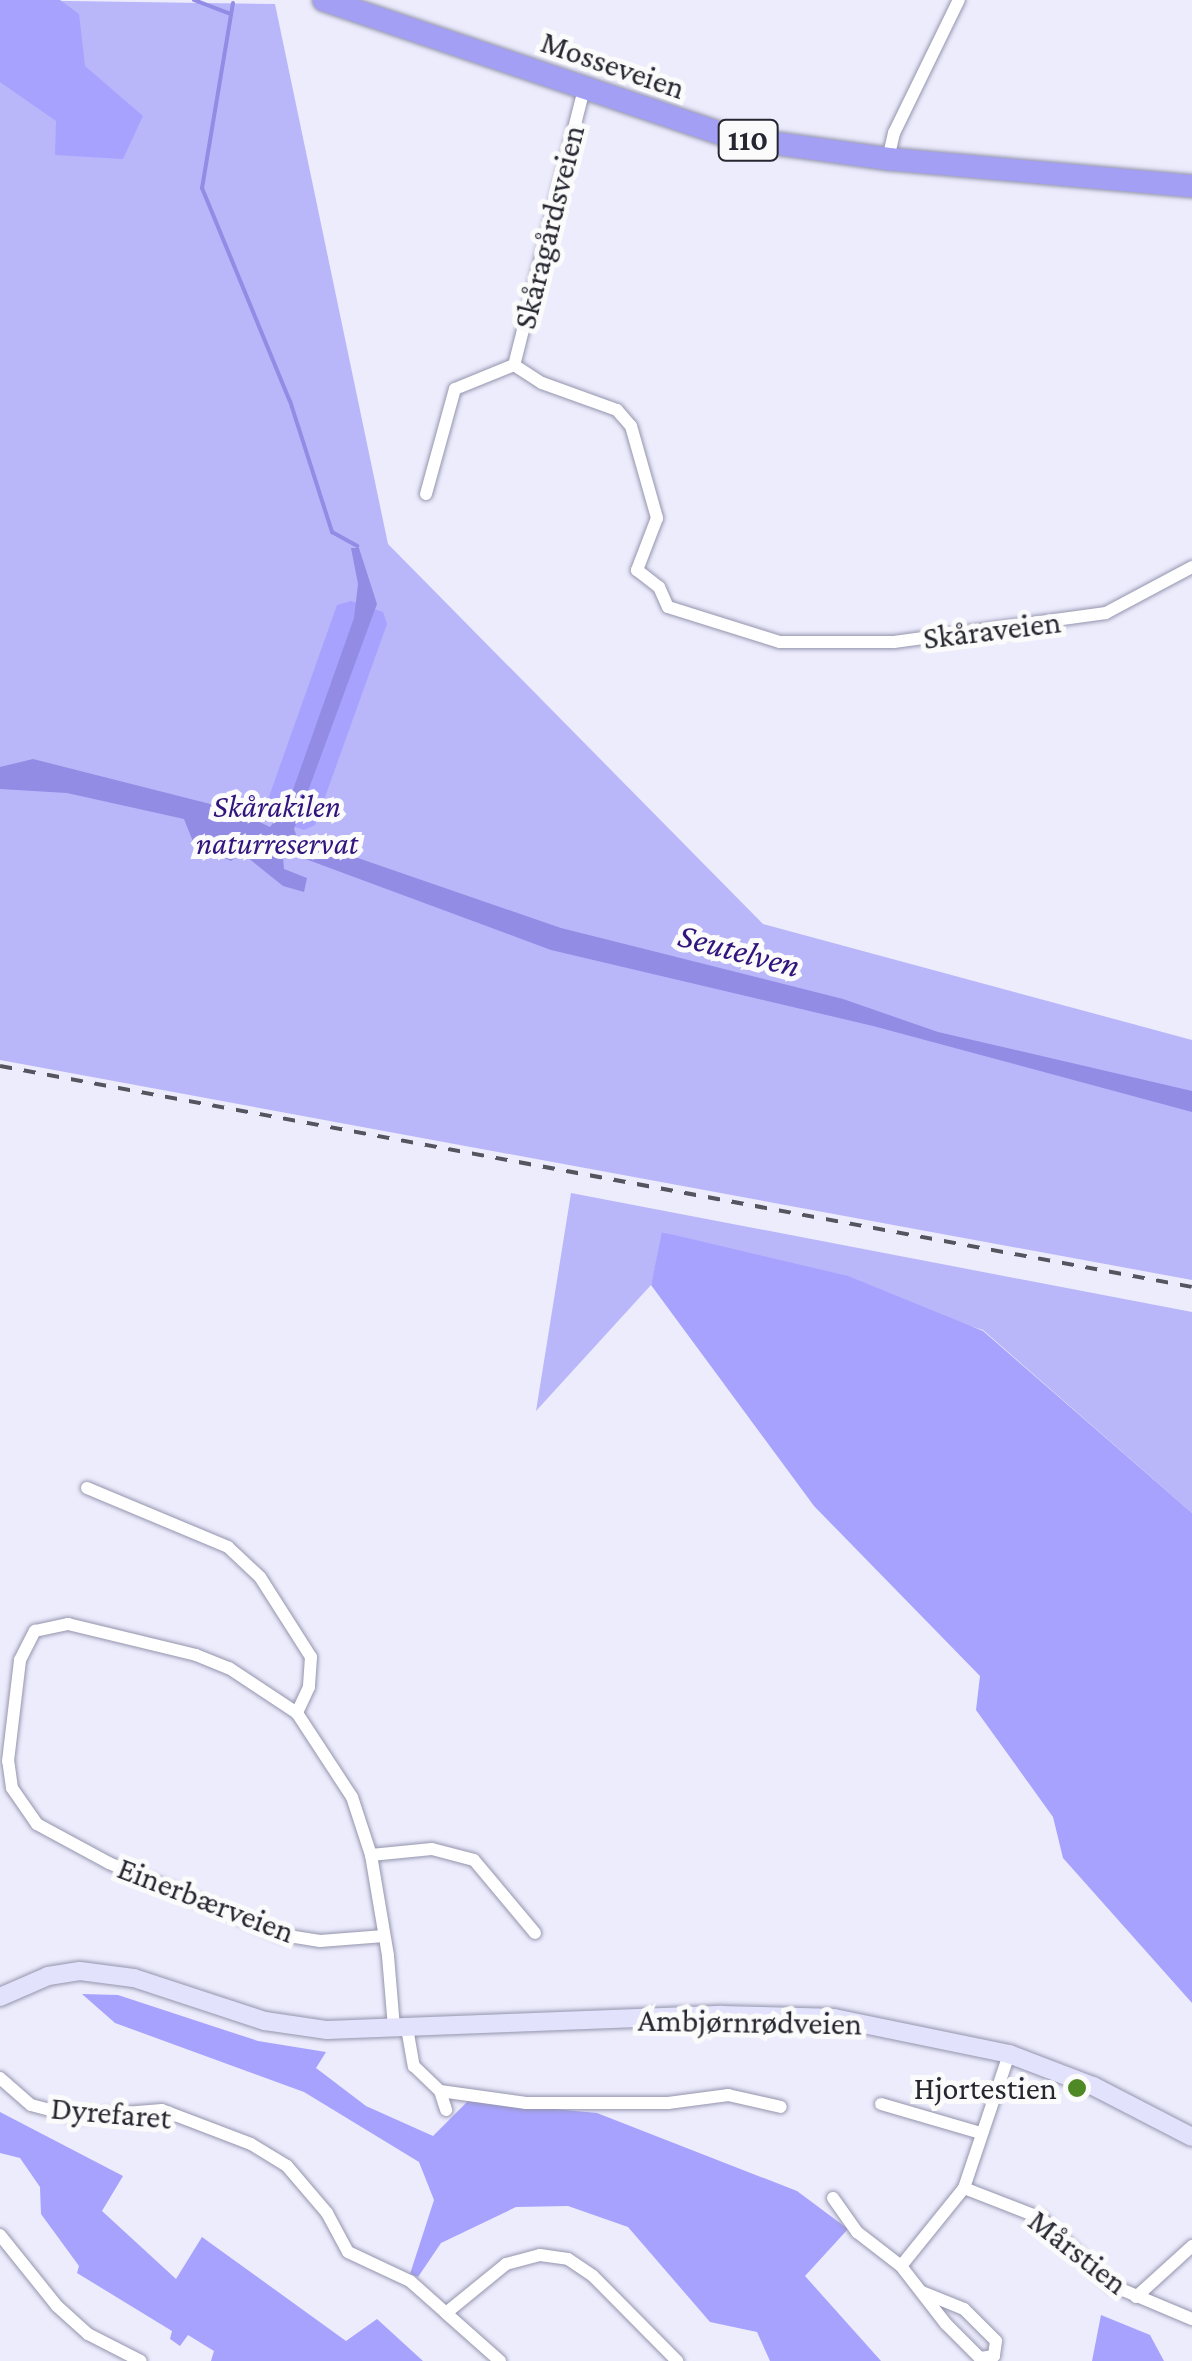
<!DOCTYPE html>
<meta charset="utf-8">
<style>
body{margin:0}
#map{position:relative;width:1192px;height:2361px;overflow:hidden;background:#ececfd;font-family:"Crimson Pro",serif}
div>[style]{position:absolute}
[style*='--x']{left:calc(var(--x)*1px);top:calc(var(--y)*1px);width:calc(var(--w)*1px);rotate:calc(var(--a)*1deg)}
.green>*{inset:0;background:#b9b7fa}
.forest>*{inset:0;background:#a7a2fd}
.water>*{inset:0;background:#928ce5}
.stream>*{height:4px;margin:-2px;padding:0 2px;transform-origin:2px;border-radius:2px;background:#928ce5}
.roads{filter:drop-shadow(0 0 2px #9494ad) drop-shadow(0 0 2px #9494ad)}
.street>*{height:12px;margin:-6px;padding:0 6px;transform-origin:6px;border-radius:6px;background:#fff}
.secondary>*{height:18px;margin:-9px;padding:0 9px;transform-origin:9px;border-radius:9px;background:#e3e2fc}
.highway>*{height:22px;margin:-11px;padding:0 11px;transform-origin:11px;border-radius:11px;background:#a39ff5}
.rail>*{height:4px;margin-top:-2px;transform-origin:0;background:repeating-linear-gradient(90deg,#555560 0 12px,transparent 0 24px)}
.dots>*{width:28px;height:28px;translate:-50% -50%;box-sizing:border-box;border:5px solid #fbfbfb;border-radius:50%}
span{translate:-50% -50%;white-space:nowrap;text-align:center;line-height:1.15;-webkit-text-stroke:10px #fbfbfb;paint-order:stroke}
.shield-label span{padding:2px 8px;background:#fbfbfb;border:2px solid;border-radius:8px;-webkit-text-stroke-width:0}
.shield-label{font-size:30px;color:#262630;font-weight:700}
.street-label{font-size:32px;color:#262630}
.park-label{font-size:32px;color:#31147d;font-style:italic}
.poi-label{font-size:32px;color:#262630}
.right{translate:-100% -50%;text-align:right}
.water-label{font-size:35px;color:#31147d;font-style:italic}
</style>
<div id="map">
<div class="green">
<div style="clip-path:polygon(0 0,275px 4px,388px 544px,763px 924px,1192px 1040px,1192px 1280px,0 1060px)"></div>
<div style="clip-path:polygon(571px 1193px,1192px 1312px,1192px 1513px,983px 1330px,663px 1232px,651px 1285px,536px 1411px)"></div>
</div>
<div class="forest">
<div style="clip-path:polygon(0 0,60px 0,79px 14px,85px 66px,143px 116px,123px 159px,55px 155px,56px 121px,0 82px)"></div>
<div style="clip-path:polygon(351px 601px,383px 612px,387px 624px,315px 825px,304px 830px,270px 818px,265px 808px,337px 605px)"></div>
<div style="clip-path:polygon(662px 1232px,848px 1276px,983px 1331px,1192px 1513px,1192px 2003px,1063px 1858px,1053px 1817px,976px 1710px,980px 1676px,814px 1506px,651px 1285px)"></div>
<div style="clip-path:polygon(82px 1994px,118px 1995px,258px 2041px,326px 2052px,316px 2068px,366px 2106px,433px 2136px,468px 2101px,597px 2113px,797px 2191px,848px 2229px,805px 2276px,881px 2361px,770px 2361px,757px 2332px,710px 2322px,628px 2227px,568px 2206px,516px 2207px,441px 2243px,418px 2277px,410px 2274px,434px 2200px,419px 2162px,304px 2092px,115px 2023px)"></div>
<div style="clip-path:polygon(0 2112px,123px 2176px,102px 2211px,176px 2279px,202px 2237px,346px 2341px,377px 2319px,423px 2361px,211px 2361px,214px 2351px,188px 2335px,180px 2346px,170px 2339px,172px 2331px,77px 2273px,79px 2266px,41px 2214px,40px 2187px,20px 2158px,0 2153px)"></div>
<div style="clip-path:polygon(1101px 2315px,1150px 2335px,1164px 2361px,1092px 2361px)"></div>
</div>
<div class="water">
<div style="clip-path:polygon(351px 548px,359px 548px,377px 604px,294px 829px,297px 837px,561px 928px,843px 999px,938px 1032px,1192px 1091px,1192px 1112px,873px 1026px,551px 950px,292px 854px,283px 857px,284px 869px,307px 878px,304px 892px,283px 886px,242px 853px,231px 861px,194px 844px,184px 819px,67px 793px,0 789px,0 767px,33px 759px,234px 810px,270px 827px,289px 801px,354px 618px,358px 584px)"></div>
</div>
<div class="stream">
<div style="--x:194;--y:0;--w:39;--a:21"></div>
<div style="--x:233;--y:3;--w:188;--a:99.5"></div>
<div style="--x:202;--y:188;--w:230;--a:67.6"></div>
<div style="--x:290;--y:401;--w:138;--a:72.2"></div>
<div style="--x:332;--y:532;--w:29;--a:29"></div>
</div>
<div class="roads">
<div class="street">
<div style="--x:584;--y:89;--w:285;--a:104.2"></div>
<div style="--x:514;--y:365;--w:33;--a:33"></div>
<div style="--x:542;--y:383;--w:80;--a:19.8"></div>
<div style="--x:617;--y:410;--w:21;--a:49"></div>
<div style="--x:631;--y:426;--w:96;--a:74.2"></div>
<div style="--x:657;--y:518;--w:56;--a:111"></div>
<div style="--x:637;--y:570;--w:28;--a:38"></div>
<div style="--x:659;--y:587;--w:22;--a:66"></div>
<div style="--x:668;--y:607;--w:117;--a:17.4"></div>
<div style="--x:780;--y:642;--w:114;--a:0"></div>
<div style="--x:894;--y:642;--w:214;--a:-7.8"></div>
<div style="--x:1106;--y:613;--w:98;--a:-28.1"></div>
<div style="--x:888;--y:159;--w:27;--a:-77"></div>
<div style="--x:894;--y:133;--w:148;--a:-64"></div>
<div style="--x:426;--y:494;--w:109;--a:-74.6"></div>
<div style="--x:455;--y:389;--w:64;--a:-22.1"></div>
<div style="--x:87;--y:1488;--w:153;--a:22.7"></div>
<div style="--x:228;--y:1547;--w:44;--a:43.2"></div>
<div style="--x:260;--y:1577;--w:95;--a:57.5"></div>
<div style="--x:311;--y:1657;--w:30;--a:94"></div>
<div style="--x:309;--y:1687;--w:29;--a:115"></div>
<div style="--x:371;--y:1855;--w:61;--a:-5.6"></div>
<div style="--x:432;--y:1849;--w:43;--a:14.7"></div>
<div style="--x:474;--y:1860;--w:95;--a:50.1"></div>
<div style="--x:384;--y:1936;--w:64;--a:175.5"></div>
<div style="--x:320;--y:1941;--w:39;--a:-171"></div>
<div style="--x:281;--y:1935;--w:186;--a:-157.3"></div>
<div style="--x:109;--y:1863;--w:82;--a:-151.6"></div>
<div style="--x:37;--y:1824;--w:44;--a:-124.8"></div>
<div style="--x:12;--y:1788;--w:27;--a:-98"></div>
<div style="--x:8;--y:1761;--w:102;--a:-83.2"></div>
<div style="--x:20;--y:1660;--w:33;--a:-63"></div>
<div style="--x:35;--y:1631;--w:34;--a:-12"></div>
<div style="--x:68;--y:1624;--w:132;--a:13.6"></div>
<div style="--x:196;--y:1655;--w:35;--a:22"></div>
<div style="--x:229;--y:1668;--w:82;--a:33.5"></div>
<div style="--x:297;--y:1713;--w:100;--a:56.8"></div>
<div style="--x:352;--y:1797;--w:61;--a:71.9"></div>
<div style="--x:371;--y:1855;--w:102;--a:80.4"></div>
<div style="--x:388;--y:1956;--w:72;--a:85.2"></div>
<div style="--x:407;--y:2028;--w:39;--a:80"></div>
<div style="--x:414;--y:2066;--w:36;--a:44"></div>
<div style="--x:440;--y:2091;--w:20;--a:72"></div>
<div style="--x:0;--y:2078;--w:41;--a:41.1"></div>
<div style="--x:31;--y:2105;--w:48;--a:14.6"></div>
<div style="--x:77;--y:2117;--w:85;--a:-4.7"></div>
<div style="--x:162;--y:2110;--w:95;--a:20.9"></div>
<div style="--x:251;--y:2144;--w:42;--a:31.4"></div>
<div style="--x:287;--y:2166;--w:62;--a:49.6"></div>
<div style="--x:327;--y:2213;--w:44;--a:61.7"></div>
<div style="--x:348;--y:2252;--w:68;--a:25.1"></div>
<div style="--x:410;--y:2281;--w:48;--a:41.6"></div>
<div style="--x:440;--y:2091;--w:87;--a:7.9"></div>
<div style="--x:526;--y:2103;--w:142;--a:0"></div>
<div style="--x:668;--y:2103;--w:61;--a:-7.6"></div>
<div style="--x:728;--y:2095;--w:54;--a:12.8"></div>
<div style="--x:881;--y:2104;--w:104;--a:16.2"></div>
<div style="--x:964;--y:2188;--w:83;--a:21.3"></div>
<div style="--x:1041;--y:2218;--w:97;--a:43.7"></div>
<div style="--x:1111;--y:2285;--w:88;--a:22.8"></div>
<div style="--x:833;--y:2198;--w:42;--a:54.8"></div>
<div style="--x:857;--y:2232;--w:56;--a:37.7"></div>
<div style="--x:0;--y:2235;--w:91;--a:51.2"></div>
<div style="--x:57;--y:2306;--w:42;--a:42.1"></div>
<div style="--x:88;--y:2334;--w:59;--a:27"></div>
<div style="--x:922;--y:2292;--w:45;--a:22"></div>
<div style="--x:964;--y:2309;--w:45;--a:45"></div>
<div style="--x:996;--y:2341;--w:15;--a:98"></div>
<div style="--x:994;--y:2356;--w:14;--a:172"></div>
<div style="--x:980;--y:2358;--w:48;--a:-135"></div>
<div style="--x:946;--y:2324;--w:73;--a:-127.8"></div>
<div style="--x:901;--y:2266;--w:100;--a:-51.1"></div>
<div style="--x:964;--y:2188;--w:141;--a:-71.4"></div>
<div style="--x:1136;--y:2297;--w:76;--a:-42.3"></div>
<div style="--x:500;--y:2361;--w:72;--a:-138.4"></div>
<div style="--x:446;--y:2313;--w:77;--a:-39.2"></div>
<div style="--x:506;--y:2264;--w:35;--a:-15"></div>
<div style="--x:540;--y:2255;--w:28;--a:8"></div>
<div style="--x:568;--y:2259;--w:30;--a:34"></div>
<div style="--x:593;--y:2276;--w:120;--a:45.3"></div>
</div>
<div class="secondary">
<div style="--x:0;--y:1997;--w:52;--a:-23.6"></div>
<div style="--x:48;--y:1976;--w:32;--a:-9"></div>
<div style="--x:80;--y:1971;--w:54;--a:7.4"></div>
<div style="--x:134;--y:1978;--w:138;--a:18.2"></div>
<div style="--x:265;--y:2021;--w:63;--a:8.3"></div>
<div style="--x:327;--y:2030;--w:395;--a:-2.2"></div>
<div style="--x:722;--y:2015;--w:112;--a:1.5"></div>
<div style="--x:834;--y:2018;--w:179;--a:11.6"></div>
<div style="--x:1009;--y:2054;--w:90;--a:20.9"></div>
<div style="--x:1093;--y:2086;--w:111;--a:27.3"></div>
</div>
<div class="highway">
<div style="--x:324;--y:0;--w:428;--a:18.6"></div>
<div style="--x:730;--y:137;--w:160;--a:7.9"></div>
<div style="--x:888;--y:159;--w:305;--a:5.1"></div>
</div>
</div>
<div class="rail">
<div style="--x:0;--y:1066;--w:1212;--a:10.5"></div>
</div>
<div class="dots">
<div style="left:1077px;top:2088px;background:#4e8926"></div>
</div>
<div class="shield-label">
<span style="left:748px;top:140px">110</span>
</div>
<div class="street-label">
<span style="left:613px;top:65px;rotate:19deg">Mosseveien</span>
<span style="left:549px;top:227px;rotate:-76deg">Skåragårdsveien</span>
<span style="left:992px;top:630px;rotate:-7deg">Skåraveien</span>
<span style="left:206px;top:1900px;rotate:21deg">Einerbærveien</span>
<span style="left:750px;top:2022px;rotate:1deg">Ambjørnrødveien</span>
<span style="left:111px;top:2113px;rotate:5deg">Dyrefaret</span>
<span style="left:1078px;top:2252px;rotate:38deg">Mårstien</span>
</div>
<div class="park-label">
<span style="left:277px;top:825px">Skårakilen<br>naturreservat</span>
</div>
<div class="poi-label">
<span class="right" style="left:1057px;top:2088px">Hjortestien</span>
</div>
<div class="water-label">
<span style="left:739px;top:951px;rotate:15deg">Seutelven</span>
</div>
</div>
